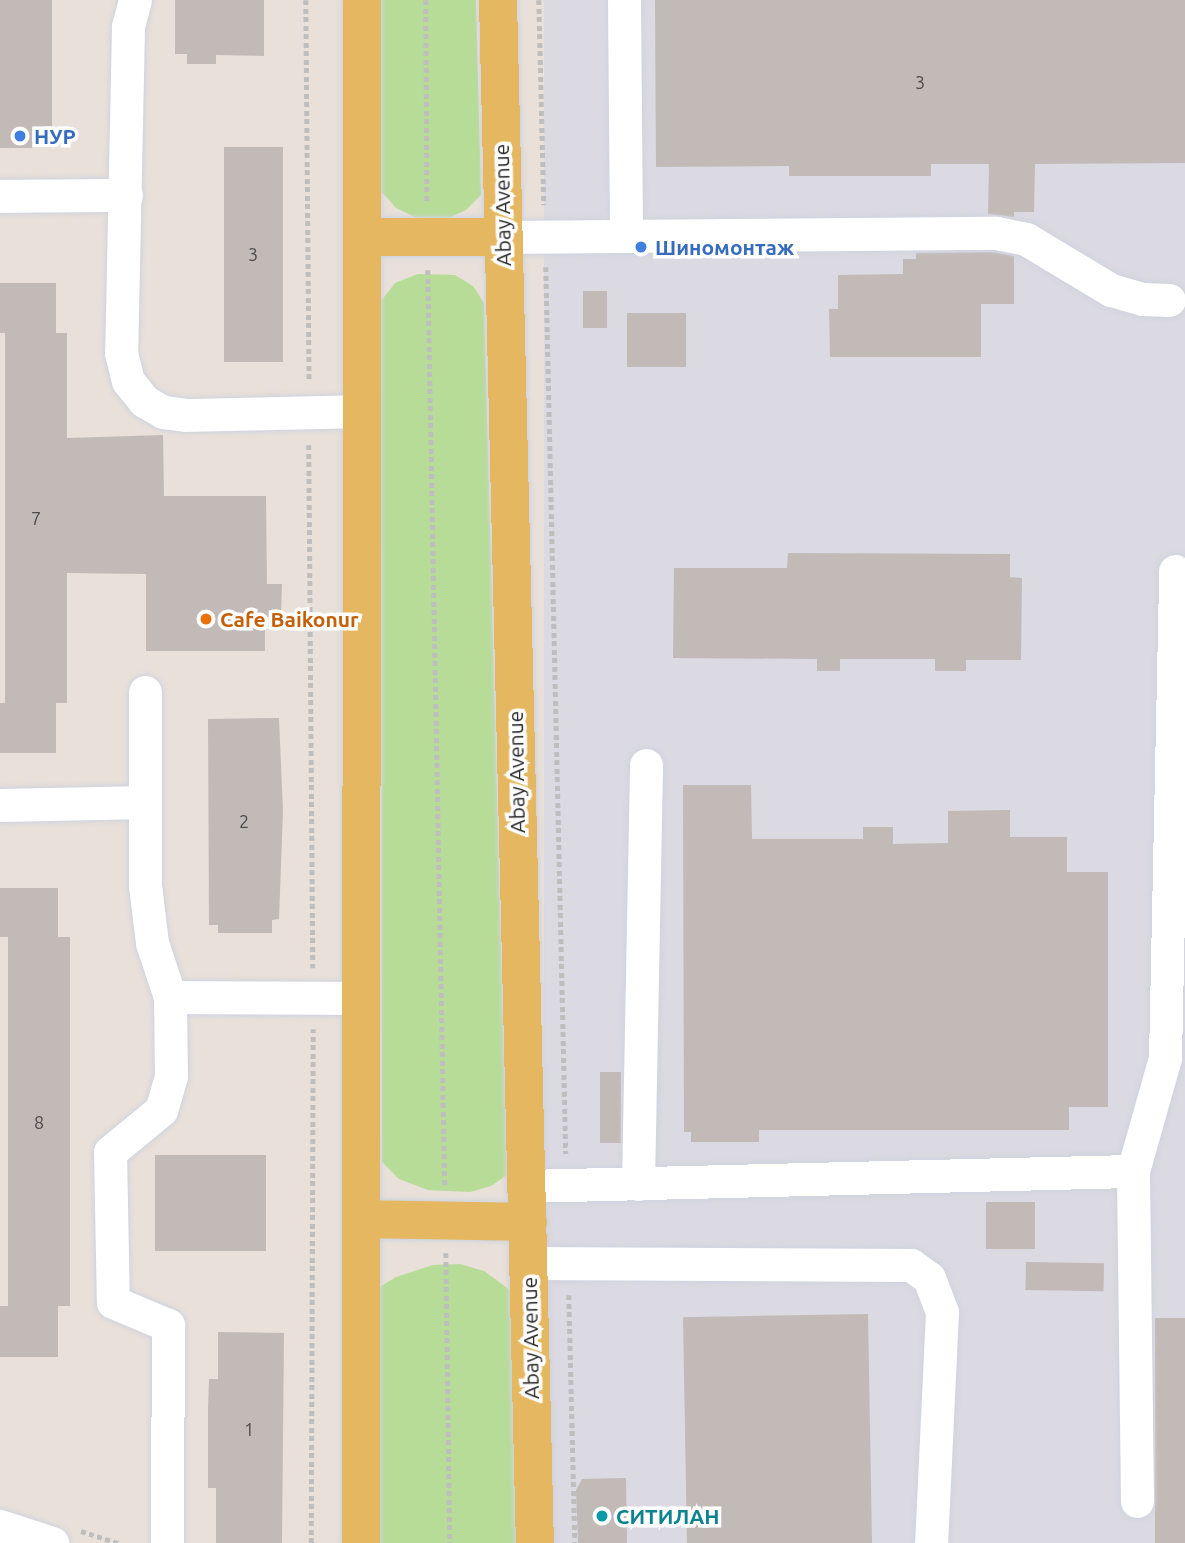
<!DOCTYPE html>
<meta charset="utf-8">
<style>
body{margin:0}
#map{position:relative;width:1185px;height:1543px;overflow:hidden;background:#e8e0d9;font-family:Ubuntu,sans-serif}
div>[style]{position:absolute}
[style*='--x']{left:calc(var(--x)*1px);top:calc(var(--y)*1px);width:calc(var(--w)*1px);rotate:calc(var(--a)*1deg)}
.industrial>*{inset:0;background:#dbd9e1;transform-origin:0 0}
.green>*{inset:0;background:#b7dc98}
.building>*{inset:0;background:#c1bab6;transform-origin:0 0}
.path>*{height:4.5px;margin-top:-2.25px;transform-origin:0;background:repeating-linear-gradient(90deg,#bebebe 0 5px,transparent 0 8.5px)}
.roads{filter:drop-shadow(0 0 2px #ced3df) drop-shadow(0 0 2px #ced3df)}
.minor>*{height:33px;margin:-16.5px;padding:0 16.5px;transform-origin:16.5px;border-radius:16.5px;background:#fff}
.major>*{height:38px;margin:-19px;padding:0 19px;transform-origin:19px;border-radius:19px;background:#e5b761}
.dots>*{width:19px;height:19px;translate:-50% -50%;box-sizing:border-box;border:4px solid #fff;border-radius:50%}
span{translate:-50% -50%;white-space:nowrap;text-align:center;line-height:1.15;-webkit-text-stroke:7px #fff;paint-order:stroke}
.number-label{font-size:18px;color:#4e4c4b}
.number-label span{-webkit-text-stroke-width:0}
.shop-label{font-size:21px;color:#366cbe;font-weight:700}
.left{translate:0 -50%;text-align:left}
.street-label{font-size:21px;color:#272727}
.food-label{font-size:21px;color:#c56008;font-weight:700}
.culture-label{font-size:21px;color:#0d838f;font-weight:700}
</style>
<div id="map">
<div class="industrial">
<div style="left:544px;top:0;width:641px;height:1543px"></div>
</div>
<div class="green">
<div style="clip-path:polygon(380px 0,476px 0,481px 195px,466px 210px,444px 220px,415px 217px,396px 208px,381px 191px)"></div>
<div style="clip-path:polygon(418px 274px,455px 275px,473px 286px,484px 303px,507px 1175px,491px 1186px,470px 1192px,428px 1190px,399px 1179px,382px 1162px,381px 301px,395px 283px)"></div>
<div style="clip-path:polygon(460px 1264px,484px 1271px,510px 1290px,519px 1543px,378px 1543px,378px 1288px,396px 1277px,433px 1265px)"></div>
</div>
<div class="building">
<div style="left:0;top:0;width:52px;height:148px"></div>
<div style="clip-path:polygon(175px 0,264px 0,264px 56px,216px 55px,216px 64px,187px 64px,187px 54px,175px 54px)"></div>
<div style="clip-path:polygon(655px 0,1185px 0,1185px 163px,1035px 164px,1034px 212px,1014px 212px,1014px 217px,988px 214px,989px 164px,931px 164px,931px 176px,789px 176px,789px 166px,656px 167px)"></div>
<div style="left:224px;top:147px;width:59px;height:215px"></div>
<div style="clip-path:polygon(994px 252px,1014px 256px,1014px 304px,981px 304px,981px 357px,830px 357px,829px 309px,838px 309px,838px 275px,903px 274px,903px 259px,916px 259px,916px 253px)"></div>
<div style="clip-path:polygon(0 283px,56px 283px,56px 333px,67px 333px,67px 438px,163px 435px,164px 496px,266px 496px,267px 584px,282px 584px,281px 617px,265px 617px,265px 651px,146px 651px,146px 574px,67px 573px,67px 703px,56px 703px,56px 753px,0 753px,0 703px,5px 703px,5px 333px,0 333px)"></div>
<div style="left:583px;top:291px;width:24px;height:37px"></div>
<div style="left:627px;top:313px;width:59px;height:54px"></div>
<div style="clip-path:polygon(788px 553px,1010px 554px,1010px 577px,1022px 578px,1021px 660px,966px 660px,966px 671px,935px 671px,935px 659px,840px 659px,840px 671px,817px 671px,817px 659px,673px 658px,674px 568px,787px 568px)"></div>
<div style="clip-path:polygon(279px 718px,283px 811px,279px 919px,272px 920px,272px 933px,218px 933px,218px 925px,209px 925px,208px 719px)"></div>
<div style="clip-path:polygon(683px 785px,751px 785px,752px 839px,863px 839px,863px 827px,893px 827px,893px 844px,948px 843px,948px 811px,1010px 810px,1010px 837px,1067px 837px,1067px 872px,1108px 872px,1108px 1107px,1069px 1107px,1069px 1130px,759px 1130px,759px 1142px,691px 1142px,691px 1132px,684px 1132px)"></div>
<div style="clip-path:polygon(0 888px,58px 888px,58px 937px,70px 937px,70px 1306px,58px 1306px,58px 1357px,0 1357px,0 1306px,8px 1306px,8px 937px,0 937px)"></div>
<div style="left:600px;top:1072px;width:21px;height:71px"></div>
<div style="left:155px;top:1155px;width:111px;height:96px"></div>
<div style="left:986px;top:1202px;width:49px;height:47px"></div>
<div style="left:1026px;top:1262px;width:78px;height:28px;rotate:1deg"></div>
<div style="left:868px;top:1314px;width:229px;height:185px;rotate:89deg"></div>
<div style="left:1155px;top:1318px;width:30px;height:225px"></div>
<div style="clip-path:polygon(218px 1332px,284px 1333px,282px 1543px,216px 1543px,216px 1488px,208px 1488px,208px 1409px,209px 1379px,218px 1379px)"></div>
<div style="clip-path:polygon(626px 1478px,627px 1543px,578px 1543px,576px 1490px,582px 1479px)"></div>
</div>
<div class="path">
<div style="--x:306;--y:0;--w:380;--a:89.5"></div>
<div style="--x:426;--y:0;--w:202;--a:89.7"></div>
<div style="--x:539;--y:0;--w:205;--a:88.6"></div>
<div style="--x:546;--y:267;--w:887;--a:88.71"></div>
<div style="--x:428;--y:270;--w:915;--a:88.94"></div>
<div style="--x:309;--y:445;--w:523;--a:89.56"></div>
<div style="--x:446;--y:1253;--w:290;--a:89.2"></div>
<div style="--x:569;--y:1295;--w:248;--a:88.6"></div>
<div style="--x:81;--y:1531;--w:40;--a:18"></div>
<div style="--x:311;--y:1543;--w:514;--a:-89.78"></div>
</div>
<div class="roads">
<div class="minor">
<div style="--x:135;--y:0;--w:28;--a:105"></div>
<div style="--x:128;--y:27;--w:326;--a:91.2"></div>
<div style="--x:121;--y:353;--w:29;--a:76"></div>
<div style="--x:128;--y:381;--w:26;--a:51"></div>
<div style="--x:144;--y:401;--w:22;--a:30"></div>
<div style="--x:163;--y:412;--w:23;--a:7"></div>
<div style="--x:186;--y:415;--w:176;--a:-1.3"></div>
<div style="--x:624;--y:0;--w:236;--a:89.5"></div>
<div style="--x:0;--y:196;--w:126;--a:-0.5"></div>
<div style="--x:503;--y:237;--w:493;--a:-0.5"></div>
<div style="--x:996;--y:233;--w:31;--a:11"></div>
<div style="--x:1026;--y:239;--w:99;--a:31"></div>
<div style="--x:1111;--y:290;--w:33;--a:16"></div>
<div style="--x:1143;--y:299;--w:26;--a:2"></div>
<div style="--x:145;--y:692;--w:193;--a:90"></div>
<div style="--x:145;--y:885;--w:58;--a:83.1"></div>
<div style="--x:152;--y:943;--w:57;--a:71.6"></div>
<div style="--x:170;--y:997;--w:79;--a:89.3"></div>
<div style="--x:171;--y:1076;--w:35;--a:106"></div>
<div style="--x:161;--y:1110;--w:66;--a:140.5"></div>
<div style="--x:110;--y:1152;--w:150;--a:88.9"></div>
<div style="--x:113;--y:1302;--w:60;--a:22.7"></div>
<div style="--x:168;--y:1325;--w:218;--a:90.3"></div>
<div style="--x:0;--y:805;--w:144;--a:-1.2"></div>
<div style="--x:170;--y:997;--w:191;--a:0.3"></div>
<div style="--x:638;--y:1184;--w:419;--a:-88.9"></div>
<div style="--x:526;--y:1186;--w:607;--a:-1.42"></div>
<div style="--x:529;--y:1263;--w:382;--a:0.3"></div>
<div style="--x:911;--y:1265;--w:22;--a:36"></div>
<div style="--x:929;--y:1278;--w:36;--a:69"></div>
<div style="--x:942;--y:1312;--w:231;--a:92.7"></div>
<div style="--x:1137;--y:1501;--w:330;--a:-90.7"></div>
<div style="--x:1133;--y:1171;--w:117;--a:-74.2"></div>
<div style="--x:1165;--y:1058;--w:487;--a:-88.8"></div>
<div style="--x:0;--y:1526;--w:55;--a:18.1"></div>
</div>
<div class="major">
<div style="--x:498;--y:0;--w:1543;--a:88.63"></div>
<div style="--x:362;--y:237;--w:141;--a:0"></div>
<div style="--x:361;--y:1219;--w:167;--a:1"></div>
<div style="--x:361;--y:1543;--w:1543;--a:-89.96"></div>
</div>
</div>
<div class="dots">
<div style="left:20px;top:136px;background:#3f7fe0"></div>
<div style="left:641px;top:247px;background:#3f7fe0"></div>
<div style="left:206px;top:619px;background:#e8710a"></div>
<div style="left:602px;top:1516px;background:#0f9aa8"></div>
</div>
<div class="number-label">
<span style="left:920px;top:82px">3</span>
<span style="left:253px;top:254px">3</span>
<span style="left:36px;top:518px">7</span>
<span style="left:244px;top:821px">2</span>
<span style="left:39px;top:1122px">8</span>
<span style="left:249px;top:1429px">1</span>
</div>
<div class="shop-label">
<span class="left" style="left:34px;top:136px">НУР</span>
<span class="left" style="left:655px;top:247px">Шиномонтаж</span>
</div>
<div class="street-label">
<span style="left:502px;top:205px;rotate:-91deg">Abay Avenue</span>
<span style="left:516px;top:772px;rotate:-91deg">Abay Avenue</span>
<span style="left:530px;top:1338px;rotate:-91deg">Abay Avenue</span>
</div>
<div class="food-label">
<span class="left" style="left:220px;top:619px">Cafe Baikonur</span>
</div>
<div class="culture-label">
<span class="left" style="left:616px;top:1516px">СИТИЛАН</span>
</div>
</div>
